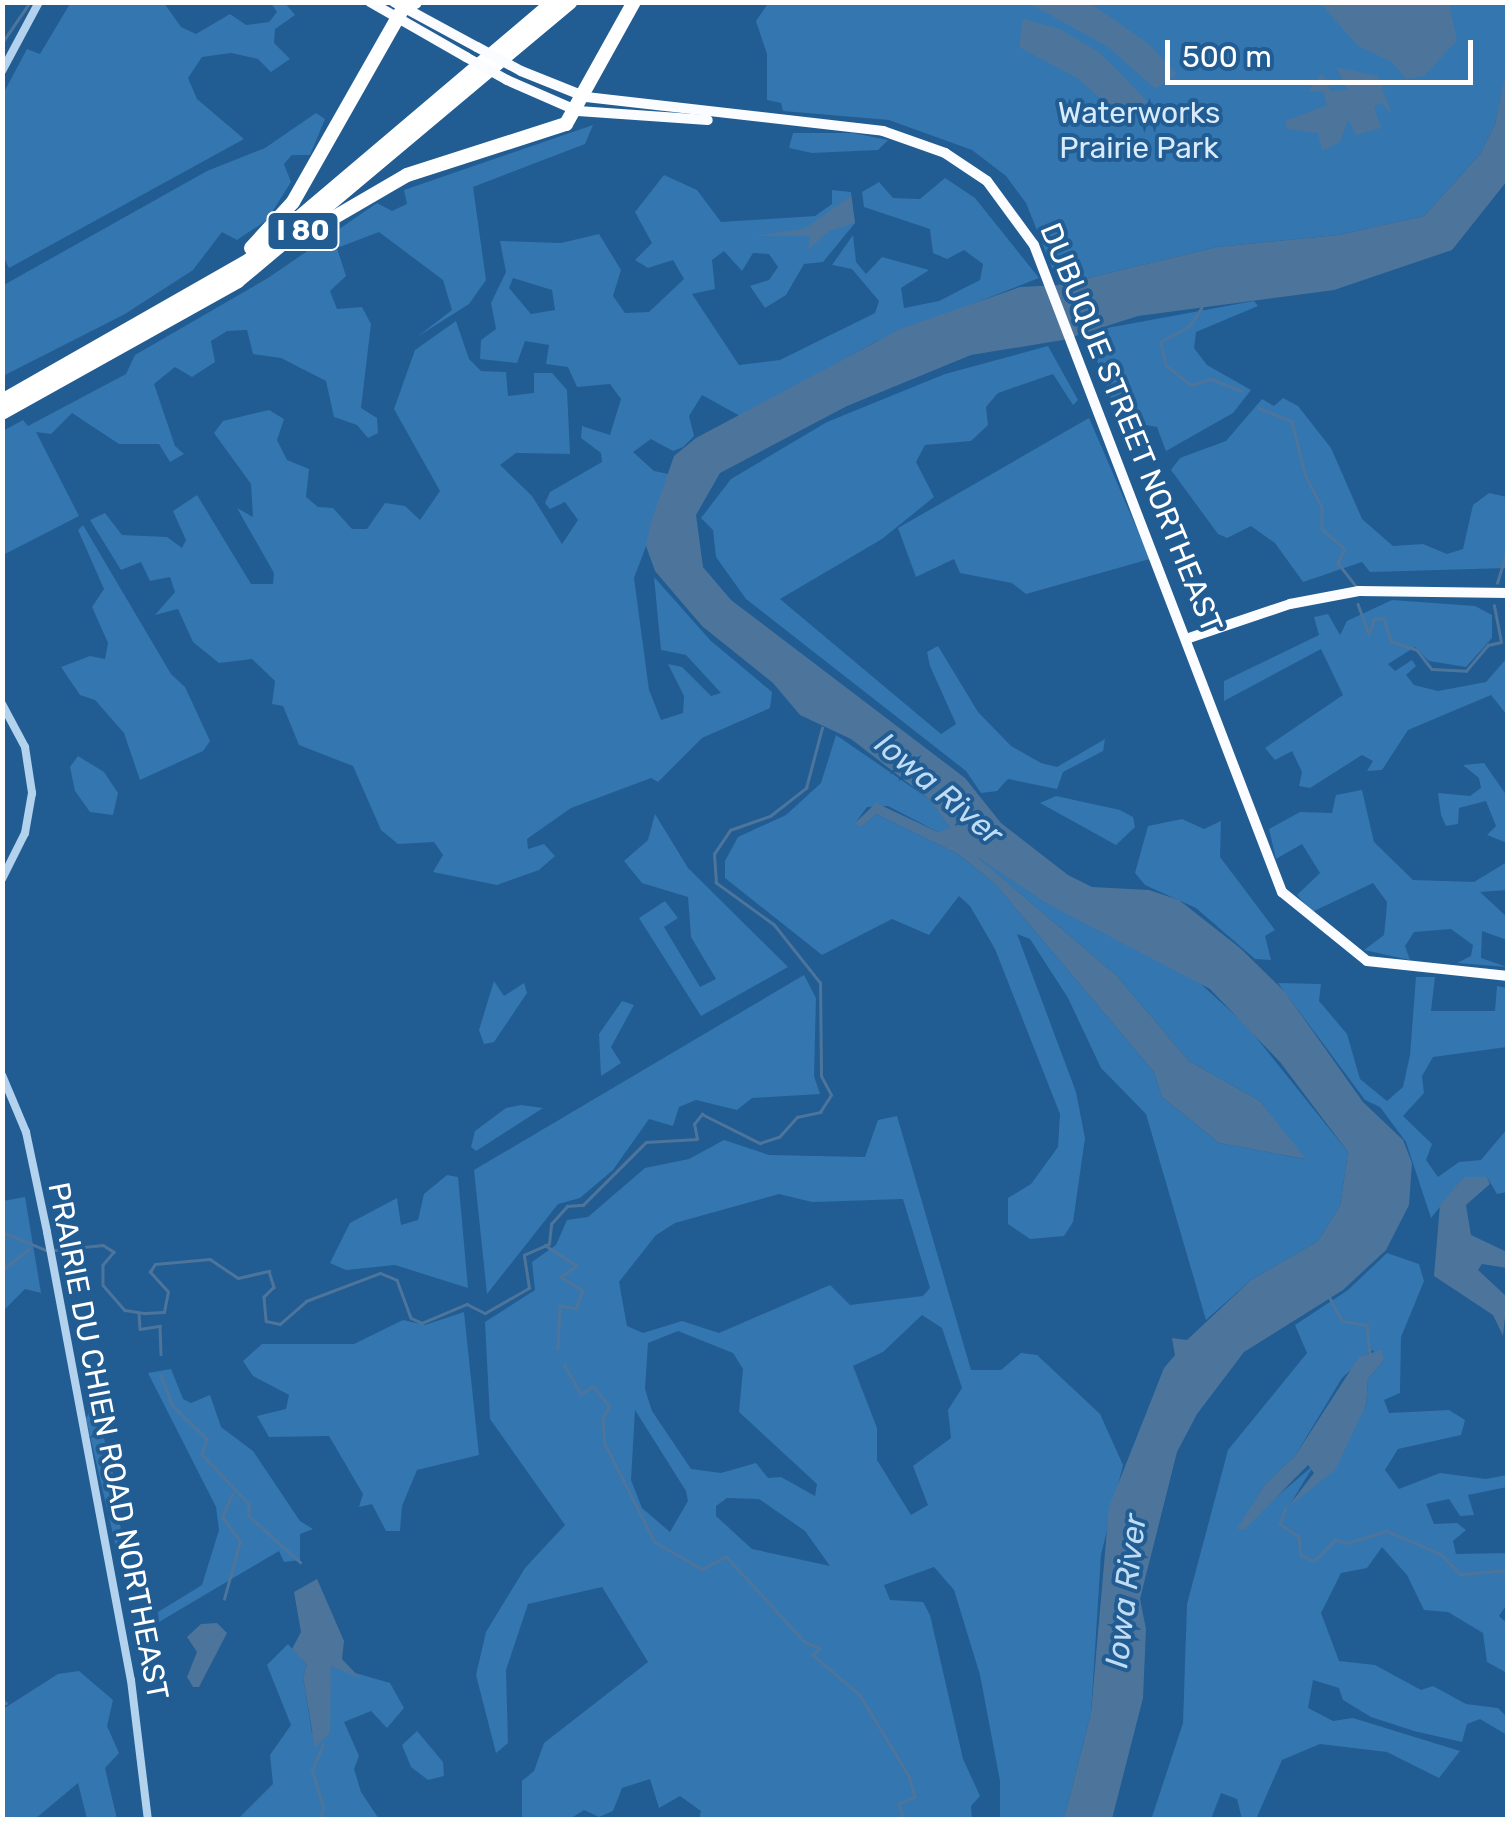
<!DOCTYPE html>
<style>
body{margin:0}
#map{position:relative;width:1510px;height:1822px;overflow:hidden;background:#215c93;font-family:Rubik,sans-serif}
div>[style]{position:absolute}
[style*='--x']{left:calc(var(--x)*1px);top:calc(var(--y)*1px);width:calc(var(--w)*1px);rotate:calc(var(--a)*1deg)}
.green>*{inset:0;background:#3476b0}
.water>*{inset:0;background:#4d759c}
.stream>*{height:2.5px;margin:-1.25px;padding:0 1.25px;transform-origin:1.25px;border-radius:1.25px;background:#4d759c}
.minor>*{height:8px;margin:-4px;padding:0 4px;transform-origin:4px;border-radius:4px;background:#b3d2ee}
.major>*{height:10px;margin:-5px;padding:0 5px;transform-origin:5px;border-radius:5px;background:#fafcff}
.highway>*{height:14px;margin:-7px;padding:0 7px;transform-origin:7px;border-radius:7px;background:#fff}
.major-bridge>*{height:10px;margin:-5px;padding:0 5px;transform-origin:5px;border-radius:5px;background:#fafcff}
span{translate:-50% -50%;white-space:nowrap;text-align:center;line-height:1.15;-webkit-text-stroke:8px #215c93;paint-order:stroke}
.shield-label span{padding:2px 8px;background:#215c93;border:2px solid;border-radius:8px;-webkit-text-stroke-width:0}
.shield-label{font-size:28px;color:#fff;font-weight:700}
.park-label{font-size:30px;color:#d9eafa}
.street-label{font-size:30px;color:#fff}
.water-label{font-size:32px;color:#bfdcf4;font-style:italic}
.frame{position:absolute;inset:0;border:5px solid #fff;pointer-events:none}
.scale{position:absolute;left:1165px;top:40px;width:308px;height:45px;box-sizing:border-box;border:5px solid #fff;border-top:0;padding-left:12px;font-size:30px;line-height:35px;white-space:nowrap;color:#fff;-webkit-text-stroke:8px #215c93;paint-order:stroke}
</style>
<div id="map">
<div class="green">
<div style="clip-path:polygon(71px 2px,164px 3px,181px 27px,196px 34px,230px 14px,246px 25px,269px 22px,277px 12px,271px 3px,285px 3px,295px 15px,275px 29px,274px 43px,290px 59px,271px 72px,258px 59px,231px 53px,202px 57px,188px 78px,197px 99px,244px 139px,9px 268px,2px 254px,3px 94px,27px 49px,40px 54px)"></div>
<div style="clip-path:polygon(769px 2px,1507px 3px,1508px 67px,1495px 124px,1480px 154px,1424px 216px,1338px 235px,1217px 247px,1059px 285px,1026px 203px,1006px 176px,972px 150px,889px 120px,783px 111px,781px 103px,767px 100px,767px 54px,756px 21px)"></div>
<div style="clip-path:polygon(316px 113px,325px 119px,310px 155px,292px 155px,284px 164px,291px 182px,267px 220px,237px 240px,222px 232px,193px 270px,125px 314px,3px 376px,2px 286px,207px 171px,265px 148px)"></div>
<div style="clip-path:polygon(593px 125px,585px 144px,473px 187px,486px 280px,469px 304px,417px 337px,452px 310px,443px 280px,379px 232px,337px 248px,346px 276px,330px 291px,337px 309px,362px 307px,371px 324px,361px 408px,377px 418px,378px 433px,368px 438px,357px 425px,334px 417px,326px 381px,281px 358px,253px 354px,247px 330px,227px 331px,211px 341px,215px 362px,192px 377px,175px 367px,154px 384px,175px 446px,184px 454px,170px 462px,159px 444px,119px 444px,72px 413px,51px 434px,36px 432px,79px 516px,3px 555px,3px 431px,23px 420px,28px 426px,126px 374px,135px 355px,268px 278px,377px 203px,392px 211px,407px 204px,404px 190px)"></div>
<div style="clip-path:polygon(793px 133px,853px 133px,888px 140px,878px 150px,812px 153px,789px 148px)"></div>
<div style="clip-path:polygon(evenodd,664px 175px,697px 190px,721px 222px,815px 216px,832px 204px,832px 190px,851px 192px,855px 223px,823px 262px,804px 264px,786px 295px,765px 308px,750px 286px,769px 280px,778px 267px,769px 254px,753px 253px,742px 271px,724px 251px,712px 260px,715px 289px,692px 294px,739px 365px,780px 360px,875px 313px,879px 301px,852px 269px,832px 265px,853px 235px,856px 262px,866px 274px,882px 257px,929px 270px,901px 288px,904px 308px,939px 301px,980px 280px,983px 264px,964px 250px,947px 259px,933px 253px,930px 229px,864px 207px,862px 192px,879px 182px,893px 198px,920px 199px,945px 178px,975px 198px,1039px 278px,877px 341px,740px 416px,702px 395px,689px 416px,694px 436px,683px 447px,673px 451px,651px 439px,633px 452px,654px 471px,673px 475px,634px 578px,649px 690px,661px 720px,683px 713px,684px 696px,668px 664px,682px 667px,711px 696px,721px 693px,686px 655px,661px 650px,654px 577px,711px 641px,772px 692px,770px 708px,702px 738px,658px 782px,651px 778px,571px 808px,527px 839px,528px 849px,544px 844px,555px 856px,539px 870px,497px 885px,433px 872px,443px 855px,434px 842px,398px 844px,381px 830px,353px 766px,299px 745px,283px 706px,272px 704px,275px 681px,252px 659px,219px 663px,193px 642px,178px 609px,155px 615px,175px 592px,170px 577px,150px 581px,141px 562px,121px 570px,90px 520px,105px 513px,122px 535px,167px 537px,182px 548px,186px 540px,173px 511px,197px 495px,251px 584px,273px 584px,274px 573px,237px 508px,253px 517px,251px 484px,214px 433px,223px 421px,269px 410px,284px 419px,277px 440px,287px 460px,309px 469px,306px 497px,318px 507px,333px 508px,352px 529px,367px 529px,385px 503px,405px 506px,420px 520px,440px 491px,394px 409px,415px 350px,456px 321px,469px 359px,481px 371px,506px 372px,508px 396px,534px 393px,534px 373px,552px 373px,567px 390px,570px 454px,516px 453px,500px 465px,532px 496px,562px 544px,578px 520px,565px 502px,550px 509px,545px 503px,550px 492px,602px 462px,601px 453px,581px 438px,582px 426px,610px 435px,621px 399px,610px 384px,577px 387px,568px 367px,546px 364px,549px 345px,525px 341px,517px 363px,480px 359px,481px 340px,496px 329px,491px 303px,506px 272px,500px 241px,561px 243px,599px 234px,621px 270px,613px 296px,625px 313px,649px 312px,684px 279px,673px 260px,648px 268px,635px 260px,652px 243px,635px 212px,664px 175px,513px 278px,552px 290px,555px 310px,531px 314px,509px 288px,513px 278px)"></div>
<div style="clip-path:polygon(1254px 301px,1258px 306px,1196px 332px,1194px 348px,1207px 365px,1251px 390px,1233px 413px,1166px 451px,1157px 427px,1119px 420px,1090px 342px,1096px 330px)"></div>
<div style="clip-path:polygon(1048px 346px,1078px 400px,1073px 405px,1053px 374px,998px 393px,986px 407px,988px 425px,971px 441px,925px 445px,916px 462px,934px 497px,882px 539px,780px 599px,941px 734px,956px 724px,930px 666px,927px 652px,938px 646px,978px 712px,1011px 746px,1041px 763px,1057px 767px,1105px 739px,1103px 751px,1063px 772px,1057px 789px,1008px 779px,997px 791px,981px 793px,966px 771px,746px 599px,716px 557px,713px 530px,701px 518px,731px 479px,827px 422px,945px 374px)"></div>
<div style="clip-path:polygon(1283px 398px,1298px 406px,1331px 448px,1362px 519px,1393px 546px,1423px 544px,1447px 554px,1463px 549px,1473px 505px,1489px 493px,1507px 497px,1507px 568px,1370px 572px,1362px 562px,1303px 582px,1275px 543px,1251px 526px,1227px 538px,1218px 534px,1171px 470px,1180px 458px,1226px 441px,1262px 399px,1274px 406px)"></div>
<div style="clip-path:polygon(1089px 418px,1150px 559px,1026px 594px,1012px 583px,960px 573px,954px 559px,916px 577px,898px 528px)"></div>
<div style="clip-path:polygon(83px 525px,171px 674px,185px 687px,210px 741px,203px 751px,140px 780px,124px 733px,95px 700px,80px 695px,61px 667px,90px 656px,105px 659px,108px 643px,92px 607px,104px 589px,78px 530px)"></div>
<div style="clip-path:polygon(1392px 600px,1475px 606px,1492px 615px,1492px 638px,1466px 667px,1429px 661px,1415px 647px,1388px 664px,1395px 671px,1412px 660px,1416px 666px,1406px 675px,1414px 685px,1438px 691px,1486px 682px,1507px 658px,1507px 715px,1491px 695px,1408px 730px,1382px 770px,1367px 771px,1373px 761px,1362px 755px,1310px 788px,1299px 786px,1302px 772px,1292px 751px,1275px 760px,1265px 748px,1343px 695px,1321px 649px,1224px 701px,1224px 681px,1319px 635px,1314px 617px,1328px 614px,1340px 635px,1347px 621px)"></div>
<div style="clip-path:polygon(836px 735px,929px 799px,951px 829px,938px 832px,888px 806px,867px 807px,856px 822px,862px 827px,876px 814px,958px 854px,995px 884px,1154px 1072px,1162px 1097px,1219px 1143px,1305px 1159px,1260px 1101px,1189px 1061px,1116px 975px,969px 850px,1044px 902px,1191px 975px,1247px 1026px,1348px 1152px,1340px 1206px,1318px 1241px,1251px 1280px,1206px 1320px,1146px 1114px,1101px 1068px,1068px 998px,1030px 939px,1017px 934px,1076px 1092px,1085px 1138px,1073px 1222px,1064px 1236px,1030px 1239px,1008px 1224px,1008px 1198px,1031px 1184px,1058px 1147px,1060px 1114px,995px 949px,970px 906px,959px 896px,929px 935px,892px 919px,822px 955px,725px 878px,725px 861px,738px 837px,786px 815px,821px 783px)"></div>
<div style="clip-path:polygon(78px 756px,104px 772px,118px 793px,113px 815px,90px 812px,75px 791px,70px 767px)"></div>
<div style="clip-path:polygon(1484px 763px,1507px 796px,1507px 843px,1487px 835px,1496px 826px,1486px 801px,1459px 808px,1458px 824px,1446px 826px,1441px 815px,1438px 793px,1470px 796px,1481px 788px,1479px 778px,1463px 765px)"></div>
<div style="clip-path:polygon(1362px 790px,1374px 842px,1413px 880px,1474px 882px,1507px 862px,1507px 890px,1480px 892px,1508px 918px,1507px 940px,1482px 931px,1481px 958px,1507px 967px,1457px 963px,1471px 956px,1473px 945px,1451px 929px,1414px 932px,1405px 946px,1410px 960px,1364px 950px,1384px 935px,1386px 916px,1387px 902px,1373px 883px,1312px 912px,1297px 895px,1320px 873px,1302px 844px,1276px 859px,1269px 829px,1300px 812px,1332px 813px,1336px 795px)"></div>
<div style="clip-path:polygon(1056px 796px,1120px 810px,1133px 817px,1135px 827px,1116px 845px,1040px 803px)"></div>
<div style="clip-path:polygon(655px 814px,688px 868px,788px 967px,701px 1016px,639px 918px,665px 901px,678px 918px,664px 927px,700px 987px,716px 979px,691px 937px,688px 897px,642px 883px,624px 861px,648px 840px)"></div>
<div style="clip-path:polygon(1182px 819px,1204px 829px,1221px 821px,1220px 857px,1275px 930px,1265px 936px,1271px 960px,1255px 959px,1196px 908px,1145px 885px,1135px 873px,1148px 826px)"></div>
<div style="clip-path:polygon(804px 975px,816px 998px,814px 1076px,820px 1094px,752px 1098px,737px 1110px,696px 1100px,679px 1107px,673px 1126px,649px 1119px,613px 1170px,580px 1198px,558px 1204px,487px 1294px,474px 1170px)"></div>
<div style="clip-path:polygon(1416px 977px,1435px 977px,1431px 1011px,1495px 1011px,1497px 986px,1507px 988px,1507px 1047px,1433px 1057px,1422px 1076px,1424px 1093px,1403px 1116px,1432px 1144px,1426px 1160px,1438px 1177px,1459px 1162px,1481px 1160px,1507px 1129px,1507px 1192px,1497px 1194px,1487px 1177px,1464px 1177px,1431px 1218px,1406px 1142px,1380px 1107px,1365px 1100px,1278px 983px,1321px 984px,1319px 1001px,1347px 1034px,1360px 1079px,1387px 1101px,1403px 1087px,1410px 1055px)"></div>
<div style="clip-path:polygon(494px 981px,504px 996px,524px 983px,527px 993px,494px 1042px,484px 1044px,479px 1030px)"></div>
<div style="clip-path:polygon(622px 1001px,634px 1005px,611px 1047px,621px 1063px,601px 1076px,599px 1034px)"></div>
<div style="clip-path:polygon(521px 1105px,543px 1108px,476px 1151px,471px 1147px,475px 1131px,506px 1108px)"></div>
<div style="clip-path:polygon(evenodd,897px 1116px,971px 1370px,1001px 1370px,1021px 1353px,1037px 1355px,1100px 1414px,1123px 1465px,1101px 1555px,1091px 1713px,1064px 1819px,1000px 1819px,1000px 1781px,980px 1675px,954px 1590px,934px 1567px,884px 1585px,890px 1600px,923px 1602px,930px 1615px,963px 1759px,980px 1796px,971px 1806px,972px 1819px,699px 1819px,701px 1811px,680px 1796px,659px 1808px,650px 1779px,622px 1788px,613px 1811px,599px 1817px,584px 1810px,570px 1819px,522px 1819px,522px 1781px,534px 1771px,544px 1743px,648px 1662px,602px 1587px,528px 1604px,506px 1670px,508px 1743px,496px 1753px,476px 1675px,486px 1632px,525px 1568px,565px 1525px,490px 1419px,485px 1322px,535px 1290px,532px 1262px,556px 1245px,567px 1220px,588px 1217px,645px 1168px,689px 1159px,724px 1140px,769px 1155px,865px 1157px,878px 1120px,897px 1116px,779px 1194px,812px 1202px,903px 1199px,930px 1288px,923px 1296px,850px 1305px,830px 1285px,719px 1333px,682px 1321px,643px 1333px,627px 1326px,619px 1282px,656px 1235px,675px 1223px,779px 1194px,897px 1116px,922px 1315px,942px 1328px,962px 1388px,948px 1410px,951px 1438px,913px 1466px,928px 1505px,911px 1515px,877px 1460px,877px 1428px,853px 1366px,883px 1352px,922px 1315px,897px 1116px,678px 1331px,733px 1353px,743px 1369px,739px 1412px,817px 1484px,815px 1496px,781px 1477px,768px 1478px,756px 1463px,721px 1473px,691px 1469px,652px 1411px,645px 1389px,648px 1343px,678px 1331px,897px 1116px,635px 1410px,686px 1491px,688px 1501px,670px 1532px,642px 1508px,631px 1480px,635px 1410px,897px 1116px,727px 1498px,759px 1499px,805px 1531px,830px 1566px,752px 1549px,716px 1516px,716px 1506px,727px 1498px)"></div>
<div style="clip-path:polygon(447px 1175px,458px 1177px,468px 1288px,395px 1265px,346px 1270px,330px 1263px,350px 1223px,397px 1198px,401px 1225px,418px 1220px,424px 1194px)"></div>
<div style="clip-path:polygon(25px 1197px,41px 1293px,25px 1289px,3px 1311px,3px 1201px)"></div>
<div style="clip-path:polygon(evenodd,1387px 1253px,1419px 1264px,1424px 1281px,1401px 1337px,1400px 1393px,1384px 1400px,1389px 1413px,1449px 1410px,1465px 1420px,1461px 1435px,1398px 1449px,1385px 1470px,1399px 1489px,1440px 1473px,1486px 1479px,1507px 1475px,1507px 1487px,1468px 1495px,1474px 1515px,1460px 1516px,1449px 1499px,1426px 1504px,1434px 1524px,1457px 1523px,1466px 1530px,1453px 1541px,1456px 1554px,1507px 1553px,1507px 1604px,1499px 1616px,1507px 1623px,1507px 1673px,1487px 1662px,1483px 1633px,1448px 1612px,1424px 1610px,1407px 1575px,1382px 1547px,1367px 1568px,1341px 1573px,1321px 1613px,1339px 1661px,1375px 1665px,1421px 1690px,1433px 1686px,1466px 1704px,1498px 1708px,1507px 1717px,1507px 1735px,1480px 1719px,1467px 1724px,1462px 1742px,1414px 1731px,1371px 1717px,1343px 1700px,1339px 1688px,1313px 1680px,1308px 1708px,1333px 1721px,1353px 1718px,1460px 1751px,1439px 1778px,1387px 1752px,1320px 1744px,1282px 1760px,1256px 1819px,1242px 1819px,1237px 1799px,1221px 1793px,1211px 1819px,1151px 1820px,1183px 1723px,1187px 1604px,1228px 1450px,1307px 1353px,1295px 1325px,1348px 1290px,1387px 1253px,1372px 1350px,1384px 1360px,1368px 1379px,1366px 1406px,1289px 1506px,1314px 1465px,1238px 1529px,1265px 1484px,1295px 1456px,1342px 1378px,1372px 1350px)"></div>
<div style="clip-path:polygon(464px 1312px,479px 1455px,417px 1470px,402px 1506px,400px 1531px,386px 1531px,372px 1504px,359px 1507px,363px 1494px,329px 1436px,269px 1437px,257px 1416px,286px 1409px,289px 1395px,253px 1376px,243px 1361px,262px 1344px,354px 1344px,403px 1320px,425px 1325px)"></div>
<div style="clip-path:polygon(171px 1369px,183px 1399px,191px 1403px,210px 1395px,221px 1427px,253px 1451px,300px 1521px,313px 1529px,300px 1534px,300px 1560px,284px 1562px,279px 1551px,159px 1622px,158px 1612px,202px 1585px,219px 1530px,216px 1507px,148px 1373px)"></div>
<div style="clip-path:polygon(94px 1401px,112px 1468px,124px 1551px,116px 1547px,86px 1419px)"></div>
<div style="clip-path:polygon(288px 1644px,307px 1665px,303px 1677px,312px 1733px,330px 1733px,326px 1676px,331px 1666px,390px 1683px,404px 1708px,387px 1728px,371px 1711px,344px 1722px,359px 1756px,354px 1769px,361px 1792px,379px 1819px,237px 1820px,273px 1784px,270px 1755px,291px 1725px,267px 1665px)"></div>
<div style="clip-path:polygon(79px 1671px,113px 1700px,107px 1726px,119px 1753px,105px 1768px,117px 1819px,87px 1819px,78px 1783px,35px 1819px,3px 1819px,3px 1709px,58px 1674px)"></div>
<div style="clip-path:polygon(417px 1731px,443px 1762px,444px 1776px,428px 1780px,411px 1767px,402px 1745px)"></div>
</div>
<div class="water">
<div style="clip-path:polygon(1029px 3px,1090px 3px,1149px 44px,1177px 74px,1156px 89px,1108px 47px)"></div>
<div style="clip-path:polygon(1320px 3px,1449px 3px,1457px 41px,1424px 76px,1406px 79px,1392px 62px,1358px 46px)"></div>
<div style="clip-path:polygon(1023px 19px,1060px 29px,1100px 53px,1148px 102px,1124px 118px,1077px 78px,1019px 47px)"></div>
<div style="clip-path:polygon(1336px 67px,1378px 76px,1392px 114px,1381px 103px,1374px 106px,1381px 128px,1356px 135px,1348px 120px,1340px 142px,1322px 151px,1318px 133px,1287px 129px,1285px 121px,1327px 105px,1323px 91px,1308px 92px,1322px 73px,1331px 91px,1348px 90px)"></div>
<div style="clip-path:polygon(1507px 67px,1507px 181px,1452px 250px,1334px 290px,1138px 316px,1063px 340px,971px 355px,847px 406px,720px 473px,696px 515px,703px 567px,731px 600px,965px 778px,1001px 823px,1068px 875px,1092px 887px,1149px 890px,1179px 900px,1240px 948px,1285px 992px,1363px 1102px,1403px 1140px,1412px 1163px,1409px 1205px,1386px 1250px,1343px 1290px,1244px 1352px,1197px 1414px,1177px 1452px,1140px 1599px,1146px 1629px,1143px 1698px,1112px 1819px,1064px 1819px,1091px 1713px,1109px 1507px,1164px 1368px,1175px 1355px,1172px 1338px,1187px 1340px,1251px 1280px,1318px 1241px,1340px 1206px,1348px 1152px,1280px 1062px,1210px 989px,1044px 902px,975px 855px,1116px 975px,1189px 1061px,1260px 1101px,1306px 1159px,1219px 1143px,1162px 1097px,1154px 1072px,995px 884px,958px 854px,876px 814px,862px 827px,855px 823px,876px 803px,938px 832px,950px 828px,929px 799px,851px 739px,800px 715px,773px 683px,702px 626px,655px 571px,646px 546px,650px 525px,674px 456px,696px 438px,900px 329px,1020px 287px,1059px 285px,1217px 247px,1338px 235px,1424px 216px,1480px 154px,1495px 124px)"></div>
<div style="clip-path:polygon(851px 196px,855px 223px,829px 231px,808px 250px,810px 236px,752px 236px,804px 229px)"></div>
<div style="clip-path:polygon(1464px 1177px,1487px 1177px,1490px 1184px,1466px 1205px,1471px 1235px,1507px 1252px,1507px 1268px,1482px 1264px,1478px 1270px,1507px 1297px,1503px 1336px,1493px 1315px,1434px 1276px,1440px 1205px)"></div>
<div style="clip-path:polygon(1381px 1350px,1384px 1360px,1368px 1379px,1366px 1405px,1335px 1470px,1287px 1508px,1314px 1473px,1308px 1465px,1245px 1529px,1237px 1529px,1265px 1484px,1295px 1456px,1359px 1357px)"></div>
<div style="clip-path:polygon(317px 1579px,344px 1641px,342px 1659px,361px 1679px,331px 1666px,330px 1733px,315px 1748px,303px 1677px,307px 1665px,292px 1649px,301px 1632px,294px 1592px)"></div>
<div style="clip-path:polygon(217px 1623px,227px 1633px,199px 1687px,193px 1687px,187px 1677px,197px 1652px,187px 1637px,201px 1624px)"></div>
</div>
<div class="stream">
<div style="--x:2;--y:43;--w:50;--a:-55.7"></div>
<div style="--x:1202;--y:308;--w:23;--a:124"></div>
<div style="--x:1189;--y:327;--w:32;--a:152"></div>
<div style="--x:1161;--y:342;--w:24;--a:78"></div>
<div style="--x:1166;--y:365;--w:32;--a:39"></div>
<div style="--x:1191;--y:385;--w:21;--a:-17"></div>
<div style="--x:1211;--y:379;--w:33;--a:21"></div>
<div style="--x:1259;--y:408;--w:35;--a:22"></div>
<div style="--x:1292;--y:421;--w:55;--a:76.2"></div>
<div style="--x:1305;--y:474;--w:38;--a:63"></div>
<div style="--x:1322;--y:508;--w:21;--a:90"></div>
<div style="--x:1322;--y:529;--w:30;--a:41"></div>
<div style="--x:1345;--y:549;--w:16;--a:117"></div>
<div style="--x:1338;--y:563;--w:29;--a:52"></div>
<div style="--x:1497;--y:583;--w:39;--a:-73"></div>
<div style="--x:1358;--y:604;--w:32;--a:70"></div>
<div style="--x:1369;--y:634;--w:16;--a:-72"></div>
<div style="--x:1374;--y:619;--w:10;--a:-6"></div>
<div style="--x:1384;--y:618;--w:24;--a:73"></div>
<div style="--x:1391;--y:641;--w:28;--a:19"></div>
<div style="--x:1417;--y:650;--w:24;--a:52"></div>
<div style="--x:1432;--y:669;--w:34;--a:3"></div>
<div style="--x:1466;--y:671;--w:34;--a:-50"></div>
<div style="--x:1488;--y:645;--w:13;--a:-13"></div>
<div style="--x:1501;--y:642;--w:37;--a:-101"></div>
<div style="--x:2;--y:1232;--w:48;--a:22.2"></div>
<div style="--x:545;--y:1245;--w:38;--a:33"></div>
<div style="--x:577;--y:1266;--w:19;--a:145"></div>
<div style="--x:561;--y:1277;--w:26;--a:32"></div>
<div style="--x:583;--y:1291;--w:19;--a:111"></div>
<div style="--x:576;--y:1309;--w:16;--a:-169"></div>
<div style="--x:560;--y:1306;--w:42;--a:92.7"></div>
<div style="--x:54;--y:1250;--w:49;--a:-5.8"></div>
<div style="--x:103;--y:1245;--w:13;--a:32"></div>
<div style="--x:114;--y:1252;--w:17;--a:130"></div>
<div style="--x:103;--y:1265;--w:20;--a:90"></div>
<div style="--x:103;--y:1285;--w:33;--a:49"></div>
<div style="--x:125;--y:1310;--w:20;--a:9"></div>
<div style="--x:145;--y:1313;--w:19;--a:-3"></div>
<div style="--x:164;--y:1312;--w:20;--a:-79"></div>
<div style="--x:168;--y:1292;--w:27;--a:-132"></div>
<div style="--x:150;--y:1272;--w:9;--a:-58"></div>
<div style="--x:155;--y:1264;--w:55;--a:-5.2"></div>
<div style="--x:210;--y:1259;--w:34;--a:34"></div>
<div style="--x:238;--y:1278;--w:32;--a:-13"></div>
<div style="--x:269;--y:1271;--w:17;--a:73"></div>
<div style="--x:274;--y:1287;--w:14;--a:135"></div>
<div style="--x:264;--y:1297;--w:24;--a:85"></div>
<div style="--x:266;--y:1321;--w:14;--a:12"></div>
<div style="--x:280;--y:1324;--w:35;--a:-41"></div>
<div style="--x:306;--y:1301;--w:79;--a:-20.7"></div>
<div style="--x:380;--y:1273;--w:18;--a:22"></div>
<div style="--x:397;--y:1280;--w:40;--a:69.8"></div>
<div style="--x:411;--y:1318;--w:12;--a:24"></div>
<div style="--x:422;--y:1323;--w:49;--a:-22.9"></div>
<div style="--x:467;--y:1304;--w:20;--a:27"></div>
<div style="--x:485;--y:1313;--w:51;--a:-29.6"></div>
<div style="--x:529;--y:1288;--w:33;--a:-99"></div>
<div style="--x:524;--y:1255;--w:27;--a:-24"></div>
<div style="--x:549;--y:1244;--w:20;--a:-84"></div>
<div style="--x:551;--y:1224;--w:24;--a:-48"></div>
<div style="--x:567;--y:1206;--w:16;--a:-4"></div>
<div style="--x:583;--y:1205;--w:89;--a:-45"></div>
<div style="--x:646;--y:1142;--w:51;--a:-3.4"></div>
<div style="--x:697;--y:1139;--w:15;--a:-101"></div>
<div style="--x:694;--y:1124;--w:13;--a:-51"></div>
<div style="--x:702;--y:1114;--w:65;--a:26.6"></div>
<div style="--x:760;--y:1143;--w:20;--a:-18"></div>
<div style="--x:779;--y:1137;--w:27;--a:-48"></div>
<div style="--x:797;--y:1117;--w:24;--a:-12"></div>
<div style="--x:820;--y:1112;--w:20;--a:-57"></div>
<div style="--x:831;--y:1095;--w:21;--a:-118"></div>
<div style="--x:821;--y:1076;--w:93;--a:-90.6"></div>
<div style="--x:820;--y:983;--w:74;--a:-128.4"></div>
<div style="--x:774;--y:925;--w:72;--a:-144.1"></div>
<div style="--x:716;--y:883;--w:29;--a:-94"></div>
<div style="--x:714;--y:854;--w:29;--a:-56"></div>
<div style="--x:730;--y:830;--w:42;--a:-19.3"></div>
<div style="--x:770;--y:816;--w:46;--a:-37.9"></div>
<div style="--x:806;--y:788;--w:62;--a:-75.1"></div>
<div style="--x:2;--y:1270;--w:34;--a:-38"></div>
<div style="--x:2;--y:1283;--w:7;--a:90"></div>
<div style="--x:1330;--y:1298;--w:26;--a:62"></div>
<div style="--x:1342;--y:1321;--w:25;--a:9"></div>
<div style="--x:1367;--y:1325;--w:28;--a:84"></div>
<div style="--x:139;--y:1314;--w:15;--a:86"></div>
<div style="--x:140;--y:1329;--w:20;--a:-9"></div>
<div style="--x:160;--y:1326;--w:28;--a:88"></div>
<div style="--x:564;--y:1364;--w:34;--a:60"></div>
<div style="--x:581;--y:1394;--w:14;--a:-34"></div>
<div style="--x:593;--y:1386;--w:26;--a:50"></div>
<div style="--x:610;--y:1406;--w:13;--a:122"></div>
<div style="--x:603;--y:1417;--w:27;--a:86"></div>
<div style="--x:605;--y:1444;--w:110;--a:63"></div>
<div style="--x:655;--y:1542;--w:54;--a:29.9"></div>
<div style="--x:702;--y:1569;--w:27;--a:-28"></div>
<div style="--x:726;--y:1556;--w:117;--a:47.4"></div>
<div style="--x:805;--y:1642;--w:16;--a:22"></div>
<div style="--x:820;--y:1648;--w:10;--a:135"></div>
<div style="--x:813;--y:1655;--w:62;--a:40.4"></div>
<div style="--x:860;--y:1695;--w:95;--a:58.8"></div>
<div style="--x:909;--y:1776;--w:22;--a:74"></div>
<div style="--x:915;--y:1797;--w:17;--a:156"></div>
<div style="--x:899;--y:1804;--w:17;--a:73"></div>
<div style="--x:161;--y:1375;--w:33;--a:69"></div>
<div style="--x:173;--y:1406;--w:47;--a:44.1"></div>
<div style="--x:207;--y:1439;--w:16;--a:108"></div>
<div style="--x:202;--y:1454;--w:69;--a:46.8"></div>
<div style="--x:249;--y:1504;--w:12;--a:90"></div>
<div style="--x:249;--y:1516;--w:69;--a:42"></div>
<div style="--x:1286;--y:1508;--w:17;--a:111"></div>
<div style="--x:1280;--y:1524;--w:23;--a:34"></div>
<div style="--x:1299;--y:1537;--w:18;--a:84"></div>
<div style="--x:1301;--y:1555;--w:14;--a:25"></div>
<div style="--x:1314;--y:1561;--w:30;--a:-45"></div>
<div style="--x:1335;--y:1540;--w:12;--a:14"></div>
<div style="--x:1347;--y:1543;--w:42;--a:-16.7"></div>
<div style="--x:1387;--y:1531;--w:59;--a:23.1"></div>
<div style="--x:1441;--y:1554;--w:28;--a:46"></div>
<div style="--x:1460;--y:1574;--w:48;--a:-4.8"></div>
<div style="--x:224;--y:1599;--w:60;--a:-74.6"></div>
<div style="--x:240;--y:1541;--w:30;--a:-127"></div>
<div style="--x:222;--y:1517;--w:24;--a:-66"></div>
<div style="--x:2;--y:1700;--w:5;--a:37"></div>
<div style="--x:320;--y:1820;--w:12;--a:-76"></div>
<div style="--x:323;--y:1808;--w:40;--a:-106"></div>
<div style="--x:312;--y:1770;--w:28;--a:-67"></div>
</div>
<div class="minor">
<div style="--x:2;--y:71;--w:78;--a:-61.8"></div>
<div style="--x:2;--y:704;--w:49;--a:61.9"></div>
<div style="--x:25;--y:747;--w:47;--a:81.3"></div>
<div style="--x:32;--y:793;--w:41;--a:99.9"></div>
<div style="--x:25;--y:833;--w:51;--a:116.6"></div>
<div style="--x:2;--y:1075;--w:62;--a:67.2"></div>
<div style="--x:26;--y:1132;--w:102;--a:78.1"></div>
<div style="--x:47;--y:1232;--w:456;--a:79.4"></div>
<div style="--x:131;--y:1680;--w:141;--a:83.1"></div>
</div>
<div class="major">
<div style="--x:370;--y:2;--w:111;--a:29.8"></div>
<div style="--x:394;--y:2;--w:94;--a:28.5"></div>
<div style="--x:521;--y:71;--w:70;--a:21.8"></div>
<div style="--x:586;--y:97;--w:299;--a:6.5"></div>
<div style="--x:883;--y:131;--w:66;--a:19.5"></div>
<div style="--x:945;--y:153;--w:50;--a:33.7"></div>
<div style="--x:987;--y:181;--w:79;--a:53.7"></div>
<div style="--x:1034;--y:245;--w:693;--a:69.03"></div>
<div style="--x:1282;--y:892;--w:109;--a:39.1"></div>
<div style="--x:1367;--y:961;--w:142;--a:6.1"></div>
<div style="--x:507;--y:80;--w:77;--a:23.6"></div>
<div style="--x:578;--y:111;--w:130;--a:4"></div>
<div style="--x:1189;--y:638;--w:107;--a:-18.6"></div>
<div style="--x:1290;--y:604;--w:70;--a:-10.7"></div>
<div style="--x:1359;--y:591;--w:149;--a:0.8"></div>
</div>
<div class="highway">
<div style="--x:328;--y:221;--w:91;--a:-30.2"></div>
<div style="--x:407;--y:175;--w:167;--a:-17.8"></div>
<div style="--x:566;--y:124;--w:140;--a:-60.9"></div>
<div style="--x:251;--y:248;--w:62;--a:-47.6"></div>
<div style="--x:293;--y:202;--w:224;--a:-60.4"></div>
<div style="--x:404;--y:7;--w:12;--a:-24"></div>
<div style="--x:2;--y:401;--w:284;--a:-29.7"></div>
<div style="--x:249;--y:260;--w:399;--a:-40.3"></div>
<div style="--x:2;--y:413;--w:270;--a:-29.2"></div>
<div style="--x:238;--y:281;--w:434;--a:-40"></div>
</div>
<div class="major-bridge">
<div style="--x:477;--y:47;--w:50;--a:28.6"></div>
<div style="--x:466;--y:57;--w:47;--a:29.3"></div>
</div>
<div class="shield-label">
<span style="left:303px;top:231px">I 80</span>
</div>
<div class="park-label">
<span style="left:1139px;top:130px">Waterworks<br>Prairie Park</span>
</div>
<div class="street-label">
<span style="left:1131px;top:428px;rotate:68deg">DUBUQUE STREET NORTHEAST</span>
<span style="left:108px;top:1441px;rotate:79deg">PRAIRIE DU CHIEN ROAD NORTHEAST</span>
</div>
<div class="water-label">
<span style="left:939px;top:789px;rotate:40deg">Iowa River</span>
<span style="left:1126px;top:1591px;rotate:-83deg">Iowa River</span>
</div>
<div class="frame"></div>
<div class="scale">500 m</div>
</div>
